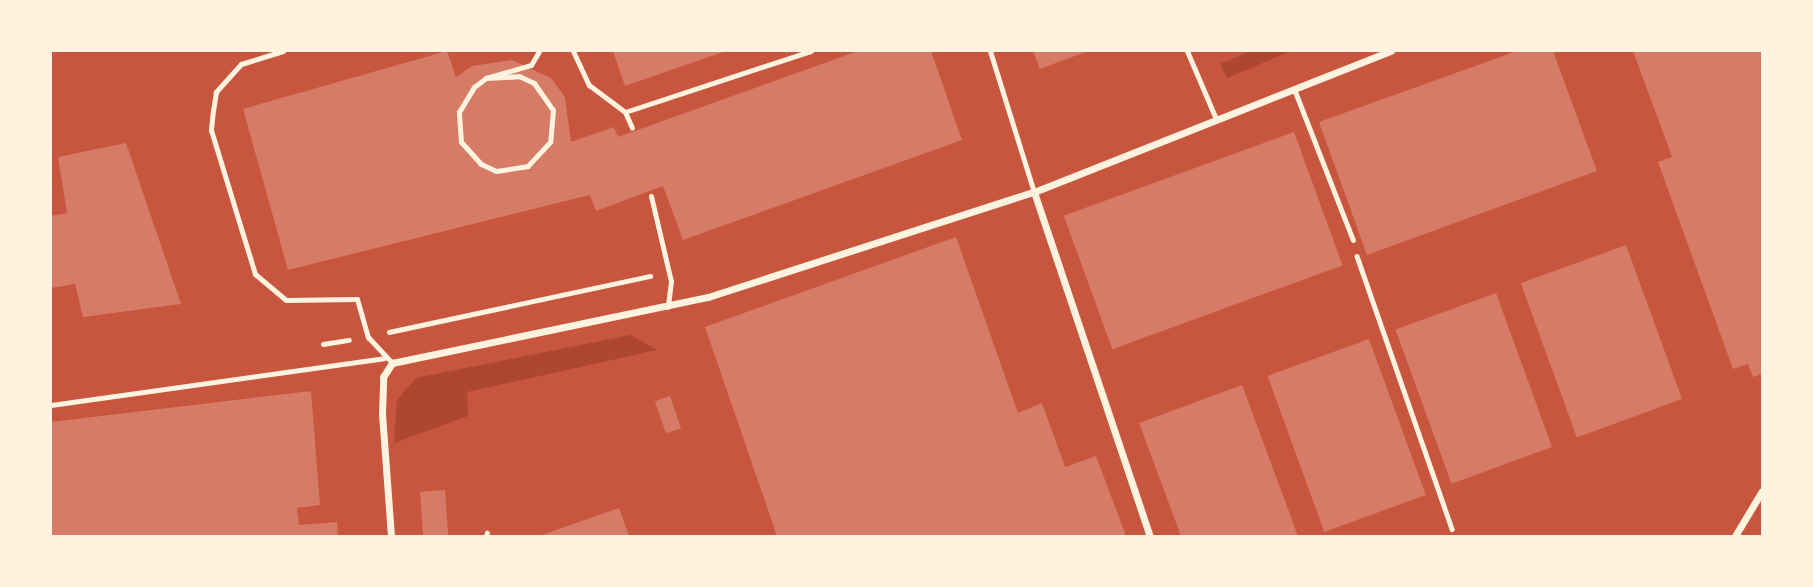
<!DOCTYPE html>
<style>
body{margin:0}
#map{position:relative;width:1813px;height:587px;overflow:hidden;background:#c8553d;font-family:Barlow,sans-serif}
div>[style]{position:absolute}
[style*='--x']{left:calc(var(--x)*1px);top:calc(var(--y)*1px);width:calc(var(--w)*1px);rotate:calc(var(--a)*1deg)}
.green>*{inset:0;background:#ae4732}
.building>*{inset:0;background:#d67c66;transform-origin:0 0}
.path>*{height:4.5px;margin:-2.25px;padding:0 2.25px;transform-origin:2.25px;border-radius:2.25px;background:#fff3e0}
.service>*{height:5px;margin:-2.5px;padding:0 2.5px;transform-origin:2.5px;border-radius:2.5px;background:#fff3e0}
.minor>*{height:7px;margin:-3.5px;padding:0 3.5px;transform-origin:3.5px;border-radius:3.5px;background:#fff3e0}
span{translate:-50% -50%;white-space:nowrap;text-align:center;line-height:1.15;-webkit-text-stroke:5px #fff3e0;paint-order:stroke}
.frame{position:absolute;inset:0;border:52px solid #fff3e0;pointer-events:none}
</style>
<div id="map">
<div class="green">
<div style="clip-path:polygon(1251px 51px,1291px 51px,1227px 78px,1220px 64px)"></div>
<div style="clip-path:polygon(631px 335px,657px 350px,467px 392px,468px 416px,394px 443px,397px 400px,416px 378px)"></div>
</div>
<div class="building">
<div style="clip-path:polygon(447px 51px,456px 77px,472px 66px,512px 60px,551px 78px,565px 97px,571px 142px,614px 127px,618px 137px,858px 51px,931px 51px,962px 140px,683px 240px,663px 186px,596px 211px,590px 195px,288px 270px,243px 109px)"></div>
<div style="clip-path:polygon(613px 51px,726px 51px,625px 86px)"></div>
<div style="clip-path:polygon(1033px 51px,1088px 51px,1040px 69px)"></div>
<div style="clip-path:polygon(1517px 51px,1553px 51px,1597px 171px,1367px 255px,1319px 122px)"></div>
<div style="clip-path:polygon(1633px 51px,1762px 51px,1762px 374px,1753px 377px,1748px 364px,1733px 369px,1658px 162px,1672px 157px)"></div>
<div style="left:1294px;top:132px;width:142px;height:245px;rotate:70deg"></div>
<div style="clip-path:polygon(126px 143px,181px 304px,83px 317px,75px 284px,51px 288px,51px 216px,67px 213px,58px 157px)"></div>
<div style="clip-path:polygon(956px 237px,1018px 413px,1042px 403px,1065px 467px,1096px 456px,1126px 536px,777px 536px,705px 327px)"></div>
<div style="left:1626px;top:245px;width:164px;height:112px;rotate:70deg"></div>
<div style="left:1496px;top:293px;width:164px;height:107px;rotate:70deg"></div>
<div style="left:1369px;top:339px;width:166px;height:108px;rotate:70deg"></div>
<div style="clip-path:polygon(1242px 385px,1298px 536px,1181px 536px,1139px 423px)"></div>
<div style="clip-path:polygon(311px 391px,320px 505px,297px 508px,299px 525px,337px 522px,338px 536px,51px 536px,51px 422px)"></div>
<div style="left:670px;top:396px;width:34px;height:16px;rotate:71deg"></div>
<div style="left:445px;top:490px;width:46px;height:25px;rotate:86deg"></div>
<div style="clip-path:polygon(619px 508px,629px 536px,539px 536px)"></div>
</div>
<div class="path">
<div style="--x:1357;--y:256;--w:289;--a:70.8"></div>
<div style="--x:389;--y:332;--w:267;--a:-12.1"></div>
<div style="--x:323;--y:344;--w:26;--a:-9"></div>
<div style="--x:486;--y:536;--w:3;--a:-72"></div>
</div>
<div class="service">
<div style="--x:283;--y:51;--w:44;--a:162.8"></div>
<div style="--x:241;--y:64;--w:38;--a:132"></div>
<div style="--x:216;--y:92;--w:18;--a:99"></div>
<div style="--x:213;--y:110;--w:20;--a:96"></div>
<div style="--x:211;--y:130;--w:151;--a:73"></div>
<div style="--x:255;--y:274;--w:40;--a:40"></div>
<div style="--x:286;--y:300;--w:71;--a:-0.8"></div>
<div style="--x:357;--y:299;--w:40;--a:74"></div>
<div style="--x:368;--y:337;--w:35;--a:47"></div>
<div style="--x:573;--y:51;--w:38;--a:65"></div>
<div style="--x:589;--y:85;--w:45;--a:36.9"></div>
<div style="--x:625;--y:112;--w:17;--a:66"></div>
<div style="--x:990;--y:51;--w:148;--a:72.7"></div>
<div style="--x:1187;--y:51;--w:74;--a:66.9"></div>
<div style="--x:486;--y:78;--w:33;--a:-3"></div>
<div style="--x:519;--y:76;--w:17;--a:25"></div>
<div style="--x:534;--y:83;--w:33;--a:55"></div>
<div style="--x:553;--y:110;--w:32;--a:95"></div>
<div style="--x:550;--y:142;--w:33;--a:133"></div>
<div style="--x:528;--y:166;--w:32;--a:171"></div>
<div style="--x:496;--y:171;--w:17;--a:-155"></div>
<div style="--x:481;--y:164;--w:30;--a:-132"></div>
<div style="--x:461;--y:142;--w:30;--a:-94"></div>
<div style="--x:459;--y:112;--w:29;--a:-59"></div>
<div style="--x:474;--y:87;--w:15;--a:-37"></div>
<div style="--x:486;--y:78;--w:47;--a:-16.1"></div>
<div style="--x:531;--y:65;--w:16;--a:-60"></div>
<div style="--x:1294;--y:89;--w:162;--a:68.7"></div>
<div style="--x:625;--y:112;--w:196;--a:-18.2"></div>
<div style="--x:651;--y:196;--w:87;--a:76.8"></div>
<div style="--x:671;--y:281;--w:26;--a:97"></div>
<div style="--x:51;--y:405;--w:336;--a:-8"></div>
</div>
<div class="minor">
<div style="--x:1034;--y:192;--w:363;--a:71.4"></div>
<div style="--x:391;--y:536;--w:122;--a:-94.2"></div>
<div style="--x:382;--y:414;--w:37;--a:-88"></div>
<div style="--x:383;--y:377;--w:17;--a:-57"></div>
<div style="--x:392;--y:363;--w:323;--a:-11.8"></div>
<div style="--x:708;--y:297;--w:342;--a:-17.9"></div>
<div style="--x:1034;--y:192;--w:384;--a:-21.6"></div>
<div style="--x:1735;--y:536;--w:52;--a:-59"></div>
</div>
<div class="frame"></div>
</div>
